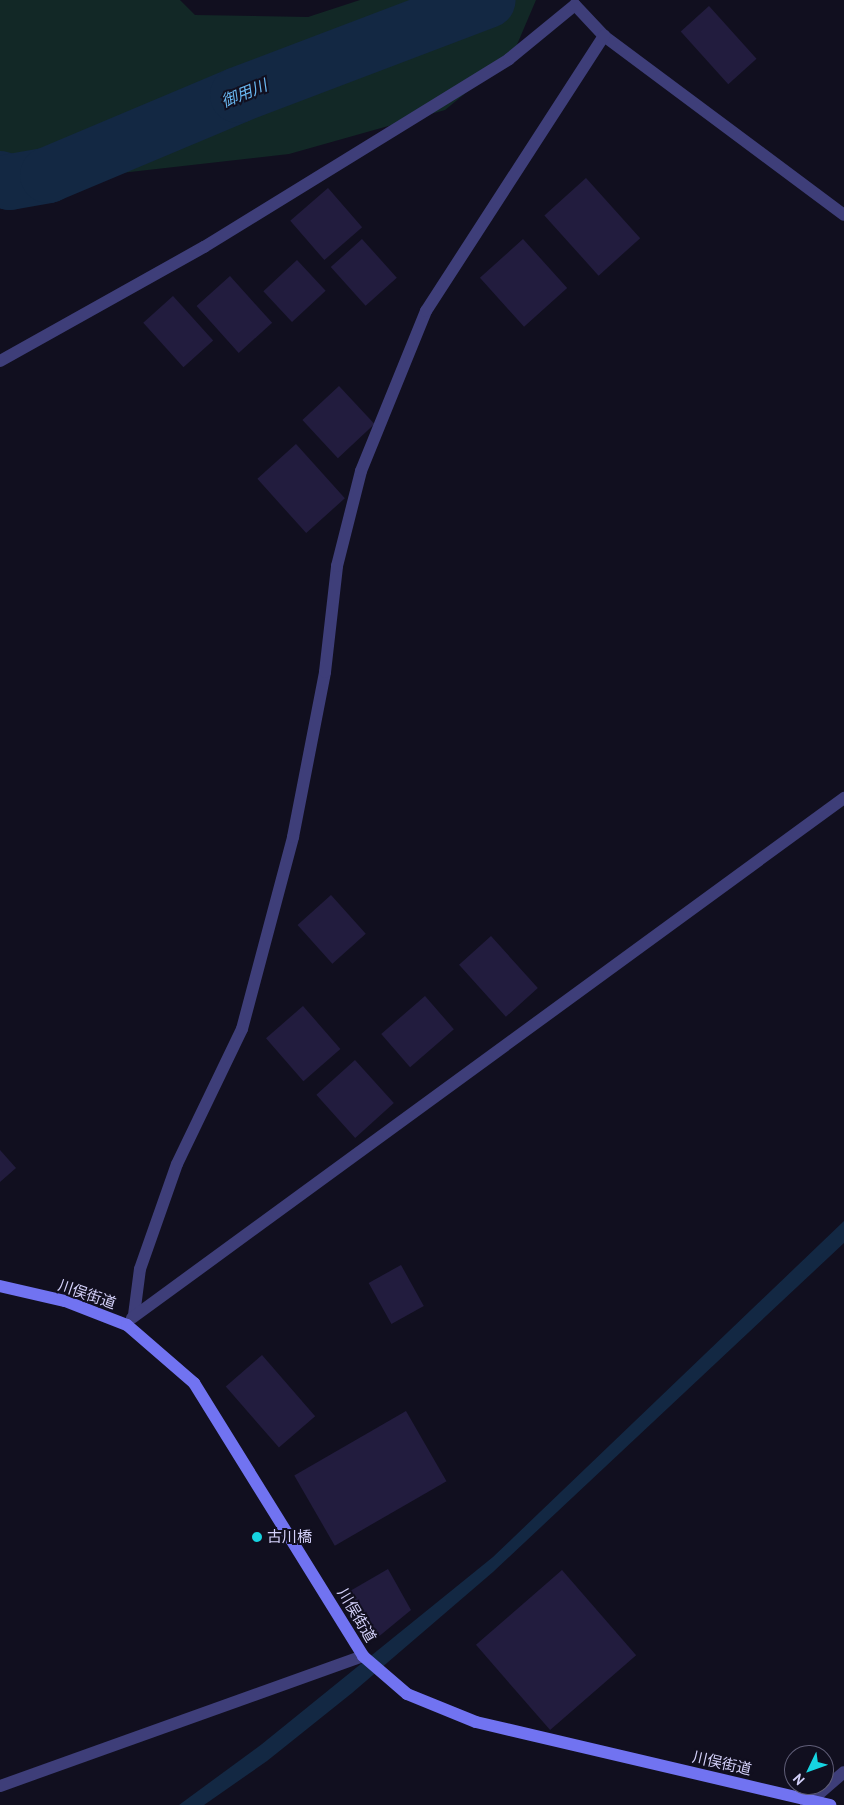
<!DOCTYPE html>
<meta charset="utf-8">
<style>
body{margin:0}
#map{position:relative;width:844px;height:1805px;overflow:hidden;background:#110f1f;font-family:"PT Sans","Noto Sans JP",sans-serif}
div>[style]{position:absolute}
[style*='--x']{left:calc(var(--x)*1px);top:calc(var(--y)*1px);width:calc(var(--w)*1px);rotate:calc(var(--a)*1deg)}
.green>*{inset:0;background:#122826}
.water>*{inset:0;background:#132843}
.river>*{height:56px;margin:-28px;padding:0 28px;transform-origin:28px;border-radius:28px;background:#132843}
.building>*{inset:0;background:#221c3e;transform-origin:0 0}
.street>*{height:12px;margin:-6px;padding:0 6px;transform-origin:6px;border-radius:6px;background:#3e3e79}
.secondary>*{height:12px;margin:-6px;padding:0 6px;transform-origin:6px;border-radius:6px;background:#7173f1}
.dots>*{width:14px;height:14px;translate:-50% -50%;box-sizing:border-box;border:2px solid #110f1f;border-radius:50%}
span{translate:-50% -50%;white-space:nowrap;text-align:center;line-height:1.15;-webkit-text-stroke:4px #110f1f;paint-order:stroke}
.street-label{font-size:15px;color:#d4d1fa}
.poi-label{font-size:15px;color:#d4d1fa}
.left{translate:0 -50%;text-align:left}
.water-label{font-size:16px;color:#69b7f0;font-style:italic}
.north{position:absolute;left:784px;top:1745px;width:50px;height:50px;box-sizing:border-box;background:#110f1f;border:1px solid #5f5d77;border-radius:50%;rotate:228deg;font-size:14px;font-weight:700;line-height:20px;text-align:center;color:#d4d1fa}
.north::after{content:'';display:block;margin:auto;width:18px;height:22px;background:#16d4e1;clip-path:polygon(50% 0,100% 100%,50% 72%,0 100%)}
</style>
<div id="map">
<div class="green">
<div style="clip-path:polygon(0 0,180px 0,195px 15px,308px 17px,360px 0,536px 0,513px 54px,445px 110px,289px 154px,121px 173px,0 169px)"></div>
</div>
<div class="water">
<div style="clip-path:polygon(844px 1221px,844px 1243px,493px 1572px,352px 1693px,267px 1761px,204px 1805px,179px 1805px,262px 1744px,493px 1557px)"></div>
</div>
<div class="river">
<div style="--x:0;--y:179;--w:10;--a:17"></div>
<div style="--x:10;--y:182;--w:39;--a:-10"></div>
<div style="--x:48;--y:175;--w:206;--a:-22.8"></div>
<div style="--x:238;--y:95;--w:267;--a:-20.8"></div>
</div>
<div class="building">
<div style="left:709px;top:6px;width:71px;height:38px;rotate:48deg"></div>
<div style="left:586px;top:178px;width:81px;height:56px;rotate:48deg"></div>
<div style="left:328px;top:188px;width:52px;height:50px;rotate:49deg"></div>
<div style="left:362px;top:239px;width:52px;height:42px;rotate:48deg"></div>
<div style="left:523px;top:239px;width:66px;height:58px;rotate:48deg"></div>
<div style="left:297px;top:260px;width:42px;height:46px;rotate:47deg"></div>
<div style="left:230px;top:276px;width:63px;height:45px;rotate:48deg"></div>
<div style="left:173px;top:296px;width:60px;height:40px;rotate:48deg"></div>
<div style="left:339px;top:386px;width:52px;height:50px;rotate:47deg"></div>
<div style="left:296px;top:444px;width:73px;height:52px;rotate:48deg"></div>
<div style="left:331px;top:895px;width:52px;height:45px;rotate:48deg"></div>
<div style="left:491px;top:936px;width:70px;height:43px;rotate:48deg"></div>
<div style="left:425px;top:996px;width:44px;height:58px;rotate:49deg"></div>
<div style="left:303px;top:1006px;width:57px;height:49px;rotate:49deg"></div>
<div style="left:355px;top:1060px;width:58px;height:52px;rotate:48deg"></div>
<div style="clip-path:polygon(0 1150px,16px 1168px,0 1182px)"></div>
<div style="left:401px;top:1265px;width:47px;height:37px;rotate:61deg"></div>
<div style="left:262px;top:1355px;width:81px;height:48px;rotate:49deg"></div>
<div style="left:406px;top:1411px;width:81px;height:129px;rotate:60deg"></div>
<div style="clip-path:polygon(388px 1569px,411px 1610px,377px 1638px,350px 1591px)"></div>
<div style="left:562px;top:1570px;width:113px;height:114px;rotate:49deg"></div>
</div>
<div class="street">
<div style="--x:0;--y:361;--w:234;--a:-29.2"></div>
<div style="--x:204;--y:247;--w:358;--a:-31.6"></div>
<div style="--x:509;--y:59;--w:85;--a:-39.3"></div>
<div style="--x:575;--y:5;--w:42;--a:46.9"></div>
<div style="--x:604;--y:36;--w:299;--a:36.7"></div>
<div style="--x:134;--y:1315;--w:46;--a:-82.6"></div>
<div style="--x:140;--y:1269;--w:111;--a:-70.6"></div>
<div style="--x:177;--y:1164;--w:150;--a:-64.3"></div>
<div style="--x:242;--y:1029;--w:199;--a:-75.1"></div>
<div style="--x:293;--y:837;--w:168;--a:-79"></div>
<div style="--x:325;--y:672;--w:107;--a:-83.5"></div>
<div style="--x:337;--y:566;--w:98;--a:-75.8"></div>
<div style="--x:361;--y:471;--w:173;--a:-67.9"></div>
<div style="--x:426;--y:311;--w:328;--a:-57.1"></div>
<div style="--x:132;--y:1318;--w:882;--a:-36.14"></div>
<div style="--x:0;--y:1786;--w:386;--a:-19.7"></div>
<div style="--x:806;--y:1805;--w:50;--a:-41"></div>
</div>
<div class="secondary">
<div style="--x:0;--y:1286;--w:67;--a:13"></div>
<div style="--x:65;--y:1301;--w:66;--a:21.2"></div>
<div style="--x:127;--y:1325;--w:89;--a:40.9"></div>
<div style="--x:194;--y:1383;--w:321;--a:58.2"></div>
<div style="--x:363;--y:1656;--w:58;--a:40.8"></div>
<div style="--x:407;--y:1694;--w:74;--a:22.1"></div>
<div style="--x:476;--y:1722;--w:364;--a:13.2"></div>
</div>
<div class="dots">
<div style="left:257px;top:1537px;background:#16d4e1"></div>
</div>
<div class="street-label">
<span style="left:87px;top:1294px;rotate:19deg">川俣街道</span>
<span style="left:357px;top:1615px;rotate:59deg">川俣街道</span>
<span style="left:722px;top:1763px;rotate:13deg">川俣街道</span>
</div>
<div class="poi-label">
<span class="left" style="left:267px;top:1537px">古川橋</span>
</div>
<div class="water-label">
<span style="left:244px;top:93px;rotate:-22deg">御用川</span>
</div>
<div class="north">N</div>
</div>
